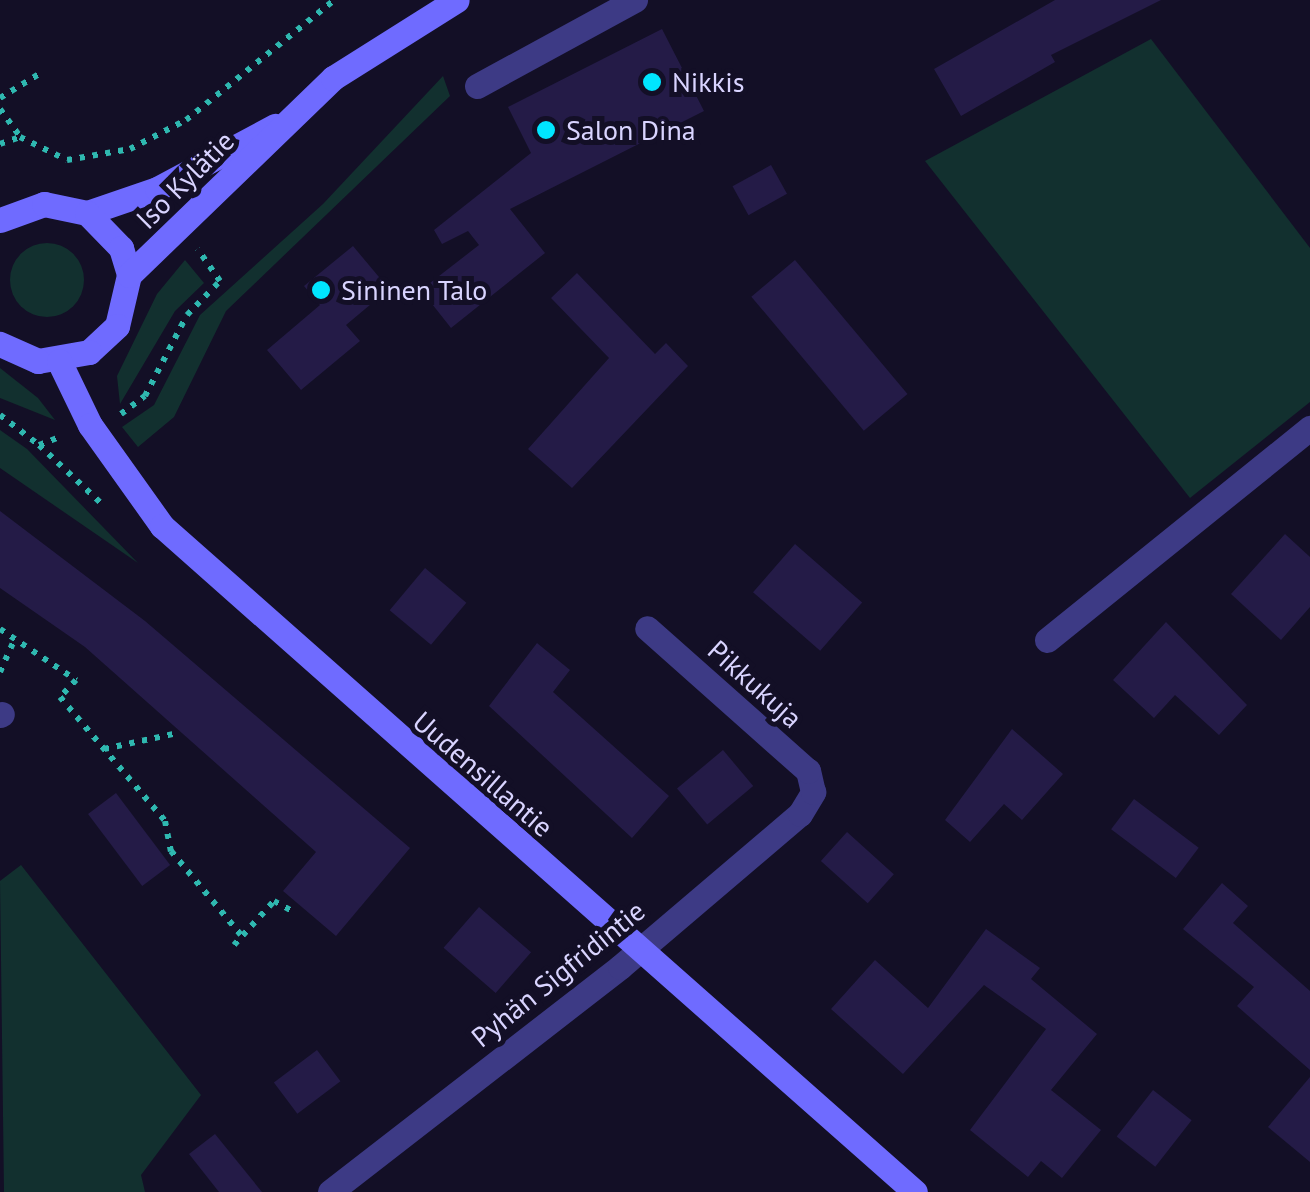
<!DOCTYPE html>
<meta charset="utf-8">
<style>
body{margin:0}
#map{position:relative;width:1310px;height:1192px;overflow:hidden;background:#130f26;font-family:"PT Sans",sans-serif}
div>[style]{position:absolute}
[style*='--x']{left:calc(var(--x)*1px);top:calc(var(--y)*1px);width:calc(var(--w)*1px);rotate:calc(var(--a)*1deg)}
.green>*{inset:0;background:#12302f}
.round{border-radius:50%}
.building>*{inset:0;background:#241b47;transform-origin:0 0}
.path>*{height:6px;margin-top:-3px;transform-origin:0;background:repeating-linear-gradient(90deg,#2fb8b0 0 5px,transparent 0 13px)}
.lane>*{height:25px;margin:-12.5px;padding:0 12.5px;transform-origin:12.5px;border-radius:12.5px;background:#3d3a85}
.street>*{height:25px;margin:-12.5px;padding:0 12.5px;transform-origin:12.5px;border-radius:12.5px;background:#3d3a85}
.secondary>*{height:25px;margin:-12.5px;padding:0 12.5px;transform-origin:12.5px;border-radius:12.5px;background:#6f6bff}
.dots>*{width:28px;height:28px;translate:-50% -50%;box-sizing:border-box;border:5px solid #130f26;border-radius:50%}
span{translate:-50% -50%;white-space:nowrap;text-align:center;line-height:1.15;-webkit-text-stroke:10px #130f26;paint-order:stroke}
.poi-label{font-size:28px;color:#d9d4ff}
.left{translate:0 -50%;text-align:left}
.street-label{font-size:28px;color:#d9d4ff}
</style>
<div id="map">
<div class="green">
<div style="clip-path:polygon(1151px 39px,1310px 248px,1310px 402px,1190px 498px,925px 161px)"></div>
<div style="clip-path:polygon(443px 76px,450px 96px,226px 311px,174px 417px,138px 447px,122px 427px,154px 405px,200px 315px,323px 204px)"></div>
<div class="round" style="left:10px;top:243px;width:74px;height:74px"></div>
<div style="clip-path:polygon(185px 260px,204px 283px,175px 311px,120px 404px,117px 376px,157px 294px)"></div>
<div style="clip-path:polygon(0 368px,38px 398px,55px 420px,0 398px)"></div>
<div style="clip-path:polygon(0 430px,27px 449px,138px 563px,0 468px)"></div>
<div style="clip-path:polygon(21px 865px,201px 1095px,141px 1175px,145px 1192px,4px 1192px,0 881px)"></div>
</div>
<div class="building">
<div style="clip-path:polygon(1055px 0,1161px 0,1051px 55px,1055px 62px,961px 116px,934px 69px)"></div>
<div style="clip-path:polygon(662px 29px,704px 111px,510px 209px,545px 253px,451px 328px,421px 290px,479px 245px,468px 231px,442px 244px,434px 230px,531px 153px,508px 107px)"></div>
<div style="left:771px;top:165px;width:33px;height:44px;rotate:61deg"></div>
<div style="clip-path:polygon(353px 246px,389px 289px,346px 325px,360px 341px,301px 390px,267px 350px,320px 305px,304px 286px)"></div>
<div style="left:795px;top:260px;width:175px;height:57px;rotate:50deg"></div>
<div style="clip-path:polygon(577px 273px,655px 354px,666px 343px,688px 366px,572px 488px,528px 449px,609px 358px,551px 298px)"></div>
<div style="clip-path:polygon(0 511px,145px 621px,410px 848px,336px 936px,283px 891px,316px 852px,85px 647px,0 588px)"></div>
<div style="clip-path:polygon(1285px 534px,1310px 557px,1310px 607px,1281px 640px,1231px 594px)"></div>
<div style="left:795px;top:544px;width:89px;height:64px;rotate:41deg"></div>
<div style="left:425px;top:568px;width:54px;height:55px;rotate:40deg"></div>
<div style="clip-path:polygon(1166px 622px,1247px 705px,1219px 735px,1175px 695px,1154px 718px,1113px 680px)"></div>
<div style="clip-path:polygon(537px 643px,570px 670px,553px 692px,669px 796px,632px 838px,489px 706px)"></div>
<div style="clip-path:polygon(1012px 729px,1063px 774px,1022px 820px,1004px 804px,970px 842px,945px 820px)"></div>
<div style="left:723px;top:750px;width:47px;height:60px;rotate:50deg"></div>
<div style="left:116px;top:793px;width:90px;height:35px;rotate:53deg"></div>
<div style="left:1134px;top:799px;width:81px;height:38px;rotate:37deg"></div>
<div style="left:847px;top:832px;width:63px;height:39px;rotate:42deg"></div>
<div style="clip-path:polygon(1222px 883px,1248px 906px,1233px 923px,1310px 991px,1310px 1070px,1237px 1006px,1254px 987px,1183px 929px)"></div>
<div style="left:479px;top:907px;width:69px;height:54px;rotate:41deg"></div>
<div style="clip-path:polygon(986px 929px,1040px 968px,1031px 979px,1097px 1034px,1051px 1090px,1101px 1130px,1062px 1178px,1041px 1161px,1028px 1177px,970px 1130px,1046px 1029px,984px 985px,903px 1074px,831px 1009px,875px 960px,928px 1008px)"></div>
<div style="left:317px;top:1050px;width:39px;height:54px;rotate:53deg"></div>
<div style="clip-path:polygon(1310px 1077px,1310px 1162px,1268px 1127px)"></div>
<div style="left:1153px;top:1090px;width:49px;height:59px;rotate:38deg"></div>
<div style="clip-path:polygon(215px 1134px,262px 1192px,219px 1192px,189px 1154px)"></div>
</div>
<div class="path">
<div style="--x:0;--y:98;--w:46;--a:-31.6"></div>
<div style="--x:0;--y:109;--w:34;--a:54"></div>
<div style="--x:0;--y:144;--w:21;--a:-19"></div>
<div style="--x:20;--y:137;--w:52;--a:26.1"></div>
<div style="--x:67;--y:160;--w:64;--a:-9.9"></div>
<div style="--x:130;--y:149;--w:63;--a:-27.4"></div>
<div style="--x:186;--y:120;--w:191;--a:-39"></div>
<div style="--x:121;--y:414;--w:30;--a:-37"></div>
<div style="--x:145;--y:396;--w:91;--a:-62.6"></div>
<div style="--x:187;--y:315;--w:47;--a:-45.9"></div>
<div style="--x:220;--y:281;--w:39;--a:-125"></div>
<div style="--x:0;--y:415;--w:49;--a:37.6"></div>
<div style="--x:39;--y:445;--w:25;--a:-21"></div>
<div style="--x:39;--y:445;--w:89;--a:43.2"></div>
<div style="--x:0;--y:629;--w:92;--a:33.9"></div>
<div style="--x:76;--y:680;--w:23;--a:133"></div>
<div style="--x:60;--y:697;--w:162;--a:49.7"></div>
<div style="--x:165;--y:821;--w:31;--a:79"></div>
<div style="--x:171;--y:851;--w:109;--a:50.2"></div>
<div style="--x:0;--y:672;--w:35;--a:-66"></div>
<div style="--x:104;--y:749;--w:76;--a:-12.2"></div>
<div style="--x:234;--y:945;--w:59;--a:-47.7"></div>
<div style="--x:274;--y:901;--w:25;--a:29"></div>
</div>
<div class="lane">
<div style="--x:477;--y:86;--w:180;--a:-28.6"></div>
<div style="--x:0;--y:715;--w:2;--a:-27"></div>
</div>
<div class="street">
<div style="--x:1047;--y:640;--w:338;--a:-38.9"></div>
<div style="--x:330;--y:1192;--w:367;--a:-37.8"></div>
<div style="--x:620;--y:967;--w:236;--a:-40.4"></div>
<div style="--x:800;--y:814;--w:26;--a:-59"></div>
<div style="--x:813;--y:792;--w:22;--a:-103"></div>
<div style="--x:808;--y:771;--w:215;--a:-138.4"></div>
</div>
<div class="secondary">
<div style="--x:87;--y:213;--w:74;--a:-18.9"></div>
<div style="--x:157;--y:189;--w:134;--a:-28.1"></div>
<div style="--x:0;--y:220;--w:47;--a:-20"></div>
<div style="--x:44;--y:204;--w:44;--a:11.8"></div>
<div style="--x:87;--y:213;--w:49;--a:45.8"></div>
<div style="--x:121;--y:248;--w:28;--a:73"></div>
<div style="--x:129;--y:275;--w:52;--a:103.2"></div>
<div style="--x:117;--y:326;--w:38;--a:137"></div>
<div style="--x:89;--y:352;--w:52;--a:170"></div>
<div style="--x:38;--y:361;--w:42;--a:-155.9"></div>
<div style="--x:129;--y:275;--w:284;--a:-44"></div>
<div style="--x:333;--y:78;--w:146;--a:-32.2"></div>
<div style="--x:59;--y:361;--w:71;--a:64.2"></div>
<div style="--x:90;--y:425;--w:124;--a:54.5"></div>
<div style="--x:162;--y:526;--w:1005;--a:41.49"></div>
</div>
<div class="dots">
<div style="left:652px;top:82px;background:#00e5ff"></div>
<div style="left:546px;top:130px;background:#00e5ff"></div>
<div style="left:321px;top:290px;background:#00e5ff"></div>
</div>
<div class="poi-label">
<span class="left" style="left:672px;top:82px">Nikkis</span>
<span class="left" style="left:566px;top:130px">Salon Dina</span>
<span class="left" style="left:341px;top:290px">Sininen Talo</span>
</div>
<div class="street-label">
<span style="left:185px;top:180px;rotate:-45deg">Iso Kylätie</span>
<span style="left:755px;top:684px;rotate:42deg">Pikkukuja</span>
<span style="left:483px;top:774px;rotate:41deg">Uudensillantie</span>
<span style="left:558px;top:974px;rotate:-39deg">Pyhän Sigfridintie</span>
</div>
</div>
